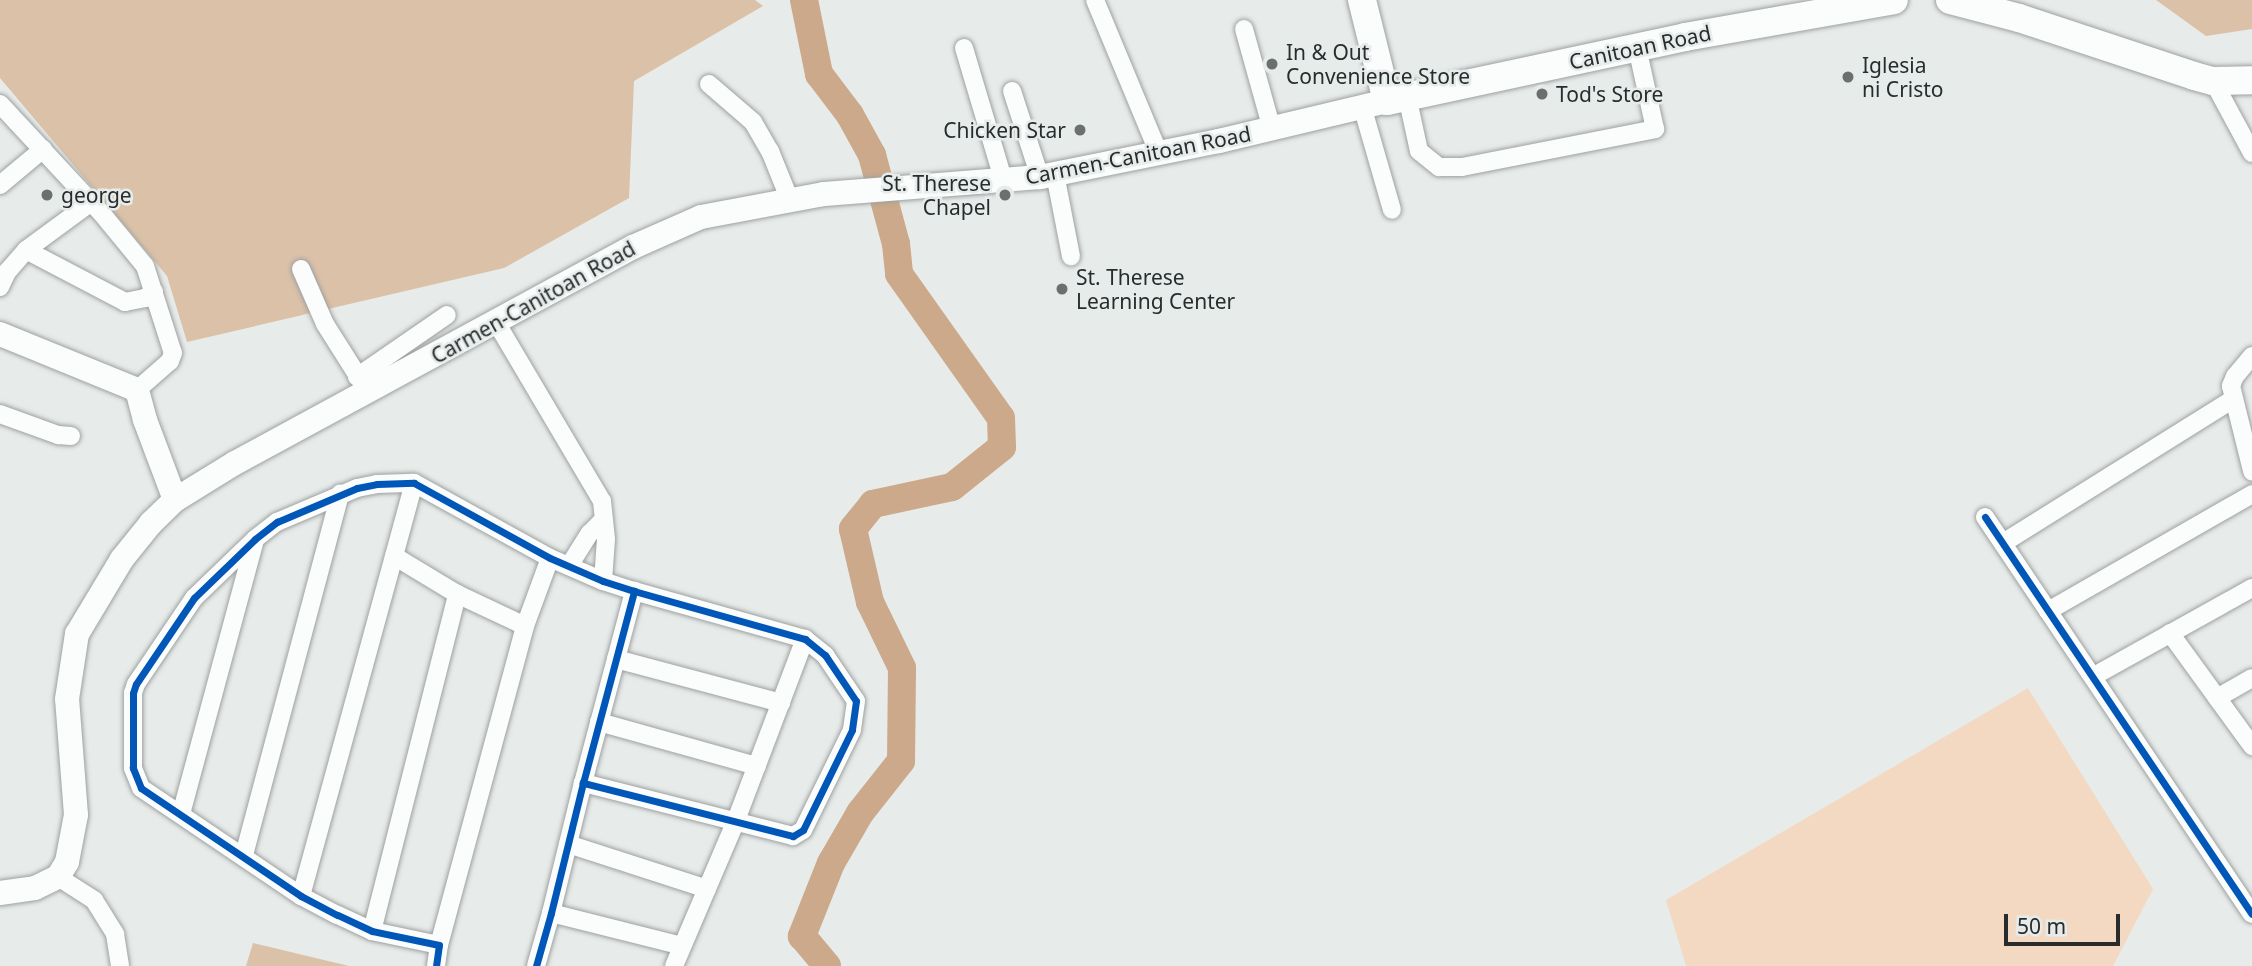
<!DOCTYPE html>
<style>
body{margin:0}
#map{position:relative;width:2252px;height:966px;overflow:hidden;background:#e7ebea;font-family:"Noto Sans",sans-serif}
div>[style]{position:absolute}
[style*='--x']{left:calc(var(--x)*1px);top:calc(var(--y)*1px);width:calc(var(--w)*1px);rotate:calc(var(--a)*1deg)}
.green>*{inset:0;background:#f3d9c1}
.forest>*{inset:0;background:#dbc1a8}
.river>*{height:28px;margin:-14px;padding:0 14px;transform-origin:14px;border-radius:14px;background:#cba98a}
.roads{filter:drop-shadow(0 0 2px #9ea1a0) drop-shadow(0 0 2px #9ea1a0)}
.street>*{height:18px;margin:-9px;padding:0 9px;transform-origin:9px;border-radius:9px;background:#fbfcfc}
.secondary>*{height:24px;margin:-12px;padding:0 12px;transform-origin:12px;border-radius:12px;background:#fbfcfc}
.primary>*{height:28px;margin:-14px;padding:0 14px;transform-origin:14px;border-radius:14px;background:#fbfcfc}
.cycleway>*{height:7px;margin:-3.5px;padding:0 3.5px;transform-origin:3.5px;border-radius:3.5px;background:#0057b8}
.dots>*{width:19px;height:19px;translate:-50% -50%;box-sizing:border-box;border:4px solid #e6eceb;border-radius:50%}
span{translate:-50% -50%;white-space:nowrap;text-align:center;line-height:1.15;-webkit-text-stroke:5px #e6eceb;paint-order:stroke}
.street-label{font-size:21px;color:#2a2c2c}
.poi-label{font-size:21px;color:#2a2c2c}
.left{translate:0 -50%;text-align:left}
.right{translate:-100% -50%;text-align:right}
.scale{position:absolute;left:2004px;top:914px;width:116px;height:32px;box-sizing:border-box;border:4px solid #2a2c2c;border-top:0;padding-left:9px;font-size:21px;line-height:24px;white-space:nowrap;color:#2a2c2c;-webkit-text-stroke:5px #e6eceb;paint-order:stroke}
</style>
<div id="map">
<div class="green">
<div style="clip-path:polygon(2028px 688px,2153px 889px,2113px 966px,1686px 966px,1666px 900px)"></div>
</div>
<div class="forest">
<div style="clip-path:polygon(0 0,755px 0,763px 6px,634px 81px,629px 198px,504px 268px,187px 342px,167px 276px,0 78px)"></div>
<div style="clip-path:polygon(2156px 0,2252px 0,2252px 29px,2206px 36px)"></div>
<div style="clip-path:polygon(253px 943px,349px 966px,246px 966px)"></div>
</div>
<div class="river">
<div style="--x:804;--y:0;--w:76;--a:78.5"></div>
<div style="--x:819;--y:74;--w:51;--a:52.9"></div>
<div style="--x:850;--y:115;--w:46;--a:61.2"></div>
<div style="--x:872;--y:155;--w:92;--a:74.9"></div>
<div style="--x:896;--y:244;--w:30;--a:84"></div>
<div style="--x:899;--y:274;--w:176;--a:54.7"></div>
<div style="--x:1001;--y:418;--w:29;--a:88"></div>
<div style="--x:1002;--y:447;--w:64;--a:141.3"></div>
<div style="--x:952;--y:487;--w:81;--a:167.9"></div>
<div style="--x:873;--y:504;--w:32;--a:129"></div>
<div style="--x:853;--y:529;--w:75;--a:76.9"></div>
<div style="--x:870;--y:602;--w:73;--a:64.1"></div>
<div style="--x:902;--y:668;--w:93;--a:90.6"></div>
<div style="--x:901;--y:761;--w:66;--a:128.3"></div>
<div style="--x:860;--y:813;--w:58;--a:120.1"></div>
<div style="--x:831;--y:863;--w:79;--a:111.7"></div>
<div style="--x:802;--y:936;--w:39;--a:50"></div>
</div>
<div class="roads">
<div class="street">
<div style="--x:1095;--y:0;--w:167;--a:67.4"></div>
<div style="--x:1244;--y:29;--w:104;--a:74.4"></div>
<div style="--x:964;--y:48;--w:137;--a:73.4"></div>
<div style="--x:2213;--y:81;--w:82;--a:61.6"></div>
<div style="--x:709;--y:84;--w:58;--a:40.8"></div>
<div style="--x:753;--y:122;--w:34;--a:60"></div>
<div style="--x:770;--y:151;--w:51;--a:68"></div>
<div style="--x:1012;--y:91;--w:90;--a:72"></div>
<div style="--x:1407;--y:96;--w:56;--a:77.7"></div>
<div style="--x:1419;--y:151;--w:26;--a:39"></div>
<div style="--x:1439;--y:167;--w:23;--a:0"></div>
<div style="--x:1462;--y:167;--w:197;--a:-11.1"></div>
<div style="--x:1655;--y:129;--w:84;--a:-102.4"></div>
<div style="--x:0;--y:104;--w:151;--a:47.1"></div>
<div style="--x:103;--y:215;--w:66;--a:50.5"></div>
<div style="--x:145;--y:266;--w:91;--a:72.2"></div>
<div style="--x:173;--y:353;--w:9;--a:111"></div>
<div style="--x:170;--y:361;--w:44;--a:138.7"></div>
<div style="--x:1362;--y:106;--w:108;--a:73.9"></div>
<div style="--x:1055;--y:174;--w:84;--a:79"></div>
<div style="--x:0;--y:185;--w:56;--a:-39.9"></div>
<div style="--x:26;--y:250;--w:112;--a:27.7"></div>
<div style="--x:125;--y:302;--w:20;--a:-11"></div>
<div style="--x:145;--y:298;--w:11;--a:-34"></div>
<div style="--x:301;--y:269;--w:60;--a:66.4"></div>
<div style="--x:325;--y:324;--w:80;--a:57.7"></div>
<div style="--x:0;--y:287;--w:17;--a:-65"></div>
<div style="--x:7;--y:272;--w:29;--a:-49"></div>
<div style="--x:26;--y:250;--w:79;--a:-36.3"></div>
<div style="--x:496;--y:322;--w:208;--a:59.4"></div>
<div style="--x:602;--y:501;--w:38;--a:84"></div>
<div style="--x:606;--y:539;--w:42;--a:94.1"></div>
<div style="--x:2252;--y:356;--w:26;--a:130"></div>
<div style="--x:2235;--y:376;--w:11;--a:112"></div>
<div style="--x:2231;--y:386;--w:88;--a:76.1"></div>
<div style="--x:357;--y:377;--w:109;--a:-34.6"></div>
<div style="--x:0;--y:414;--w:62;--a:19.9"></div>
<div style="--x:58;--y:435;--w:13;--a:4"></div>
<div style="--x:1985;--y:517;--w:478;--a:56.1"></div>
<div style="--x:2003;--y:543;--w:270;--a:-32"></div>
<div style="--x:394;--y:556;--w:74;--a:31.1"></div>
<div style="--x:457;--y:594;--w:75;--a:25.2"></div>
<div style="--x:569;--y:566;--w:39;--a:-58"></div>
<div style="--x:590;--y:533;--w:18;--a:-45"></div>
<div style="--x:2048;--y:611;--w:235;--a:-29.8"></div>
<div style="--x:2170;--y:633;--w:140;--a:54"></div>
<div style="--x:616;--y:659;--w:171;--a:14.9"></div>
<div style="--x:2094;--y:676;--w:181;--a:-29.1"></div>
<div style="--x:2217;--y:698;--w:40;--a:-29.7"></div>
<div style="--x:599;--y:722;--w:164;--a:15.6"></div>
<div style="--x:181;--y:814;--w:284;--a:-74.9"></div>
<div style="--x:568;--y:844;--w:146;--a:17.9"></div>
<div style="--x:244;--y:855;--w:374;--a:-75.1"></div>
<div style="--x:58;--y:877;--w:43;--a:32.6"></div>
<div style="--x:94;--y:900;--w:40;--a:58"></div>
<div style="--x:115;--y:934;--w:32;--a:81"></div>
<div style="--x:301;--y:896;--w:428;--a:-74.7"></div>
<div style="--x:551;--y:913;--w:135;--a:14.1"></div>
<div style="--x:372;--y:931;--w:348;--a:-75.8"></div>
<div style="--x:439;--y:945;--w:330;--a:-74.9"></div>
<div style="--x:525;--y:626;--w:72;--a:-69.8"></div>
<div style="--x:436;--y:966;--w:21;--a:-82"></div>
<div style="--x:439;--y:945;--w:68;--a:-168.2"></div>
<div style="--x:372;--y:931;--w:38;--a:-155"></div>
<div style="--x:337;--y:915;--w:41;--a:-152.2"></div>
<div style="--x:301;--y:896;--w:193;--a:-146"></div>
<div style="--x:141;--y:788;--w:22;--a:-112"></div>
<div style="--x:133;--y:768;--w:75;--a:-90"></div>
<div style="--x:133;--y:693;--w:9;--a:-72"></div>
<div style="--x:136;--y:684;--w:104;--a:-56"></div>
<div style="--x:194;--y:598;--w:85;--a:-44"></div>
<div style="--x:255;--y:539;--w:28;--a:-38"></div>
<div style="--x:277;--y:522;--w:87;--a:-23"></div>
<div style="--x:357;--y:488;--w:20;--a:-11"></div>
<div style="--x:377;--y:484;--w:37;--a:-2"></div>
<div style="--x:414;--y:483;--w:155;--a:28.9"></div>
<div style="--x:550;--y:558;--w:58;--a:23.5"></div>
<div style="--x:603;--y:581;--w:33;--a:18"></div>
<div style="--x:536;--y:966;--w:55;--a:-74.2"></div>
<div style="--x:551;--y:913;--w:134;--a:-76.2"></div>
<div style="--x:583;--y:783;--w:199;--a:-75.1"></div>
<div style="--x:634;--y:591;--w:178;--a:15.7"></div>
<div style="--x:805;--y:639;--w:26;--a:39"></div>
<div style="--x:825;--y:655;--w:55;--a:56"></div>
<div style="--x:856;--y:701;--w:29;--a:98"></div>
<div style="--x:852;--y:730;--w:111;--a:116.1"></div>
<div style="--x:803;--y:830;--w:12;--a:149"></div>
<div style="--x:793;--y:836;--w:217;--a:-165.8"></div>
<div style="--x:674;--y:966;--w:155;--a:-66.9"></div>
<div style="--x:735;--y:823;--w:197;--a:-69.2"></div>
</div>
<div class="secondary">
<div style="--x:0;--y:334;--w:148;--a:22.2"></div>
<div style="--x:137;--y:390;--w:31;--a:75"></div>
<div style="--x:145;--y:420;--w:85;--a:69.4"></div>
<div style="--x:0;--y:893;--w:35;--a:-8"></div>
<div style="--x:35;--y:888;--w:25;--a:-26"></div>
<div style="--x:58;--y:877;--w:17;--a:-59"></div>
<div style="--x:67;--y:862;--w:48;--a:-79.2"></div>
<div style="--x:76;--y:815;--w:116;--a:-94.4"></div>
<div style="--x:67;--y:699;--w:66;--a:-81.3"></div>
<div style="--x:77;--y:634;--w:87;--a:-59"></div>
<div style="--x:122;--y:559;--w:46;--a:-51.1"></div>
<div style="--x:151;--y:523;--w:33;--a:-44"></div>
<div style="--x:175;--y:500;--w:70;--a:-31.7"></div>
<div style="--x:235;--y:463;--w:453;--a:-28.5"></div>
<div style="--x:633;--y:247;--w:74;--a:-23.8"></div>
<div style="--x:701;--y:217;--w:125;--a:-10.6"></div>
<div style="--x:824;--y:194;--w:217;--a:-4.5"></div>
<div style="--x:1040;--y:177;--w:183;--a:-11.4"></div>
<div style="--x:1219;--y:141;--w:173;--a:-13.4"></div>
</div>
<div class="primary">
<div style="--x:1362;--y:0;--w:104;--a:76.1"></div>
<div style="--x:1387;--y:101;--w:305;--a:-12.1"></div>
<div style="--x:1685;--y:37;--w:212;--a:-10"></div>
<div style="--x:1950;--y:0;--w:71;--a:14.6"></div>
<div style="--x:2019;--y:18;--w:184;--a:18.3"></div>
<div style="--x:2194;--y:76;--w:20;--a:15"></div>
<div style="--x:2213;--y:81;--w:39;--a:-1"></div>
</div>
</div>
<div class="cycleway">
<div style="--x:1985;--y:517;--w:478;--a:56.1"></div>
<div style="--x:436;--y:966;--w:21;--a:-82"></div>
<div style="--x:439;--y:945;--w:68;--a:-168.2"></div>
<div style="--x:372;--y:931;--w:38;--a:-155"></div>
<div style="--x:337;--y:915;--w:41;--a:-152.2"></div>
<div style="--x:301;--y:896;--w:193;--a:-146"></div>
<div style="--x:141;--y:788;--w:22;--a:-112"></div>
<div style="--x:133;--y:768;--w:75;--a:-90"></div>
<div style="--x:133;--y:693;--w:9;--a:-72"></div>
<div style="--x:136;--y:684;--w:104;--a:-56"></div>
<div style="--x:194;--y:598;--w:85;--a:-44"></div>
<div style="--x:255;--y:539;--w:28;--a:-38"></div>
<div style="--x:277;--y:522;--w:87;--a:-23"></div>
<div style="--x:357;--y:488;--w:20;--a:-11"></div>
<div style="--x:377;--y:484;--w:37;--a:-2"></div>
<div style="--x:414;--y:483;--w:155;--a:28.9"></div>
<div style="--x:550;--y:558;--w:58;--a:23.5"></div>
<div style="--x:603;--y:581;--w:33;--a:18"></div>
<div style="--x:536;--y:966;--w:55;--a:-74.2"></div>
<div style="--x:551;--y:913;--w:134;--a:-76.2"></div>
<div style="--x:583;--y:783;--w:199;--a:-75.1"></div>
<div style="--x:634;--y:591;--w:178;--a:15.7"></div>
<div style="--x:805;--y:639;--w:26;--a:39"></div>
<div style="--x:825;--y:655;--w:55;--a:56"></div>
<div style="--x:856;--y:701;--w:29;--a:98"></div>
<div style="--x:852;--y:730;--w:111;--a:116.1"></div>
<div style="--x:803;--y:830;--w:12;--a:149"></div>
<div style="--x:793;--y:836;--w:217;--a:-165.8"></div>
</div>
<div class="dots">
<div style="left:1272px;top:64px;background:#6c6f6e"></div>
<div style="left:1848px;top:77px;background:#6c6f6e"></div>
<div style="left:1542px;top:94px;background:#6c6f6e"></div>
<div style="left:1080px;top:130px;background:#6c6f6e"></div>
<div style="left:47px;top:195px;background:#6c6f6e"></div>
<div style="left:1005px;top:195px;background:#6c6f6e"></div>
<div style="left:1062px;top:289px;background:#6c6f6e"></div>
</div>
<div class="street-label">
<span style="left:1640px;top:47px;rotate:-12deg">Canitoan Road</span>
<span style="left:1138px;top:155px;rotate:-11deg">Carmen-Canitoan Road</span>
<span style="left:533px;top:302px;rotate:-29deg">Carmen-Canitoan Road</span>
</div>
<div class="poi-label">
<span class="left" style="left:1286px;top:64px">In &amp; Out<br>Convenience Store</span>
<span class="left" style="left:1862px;top:77px">Iglesia<br>ni Cristo</span>
<span class="left" style="left:1556px;top:94px">Tod's Store</span>
<span class="right" style="left:1066px;top:130px">Chicken Star</span>
<span class="right" style="left:991px;top:195px">St. Therese<br>Chapel</span>
<span class="left" style="left:61px;top:195px">george</span>
<span class="left" style="left:1076px;top:289px">St. Therese<br>Learning Center</span>
</div>
<div class="scale">50 m</div>
</div>
